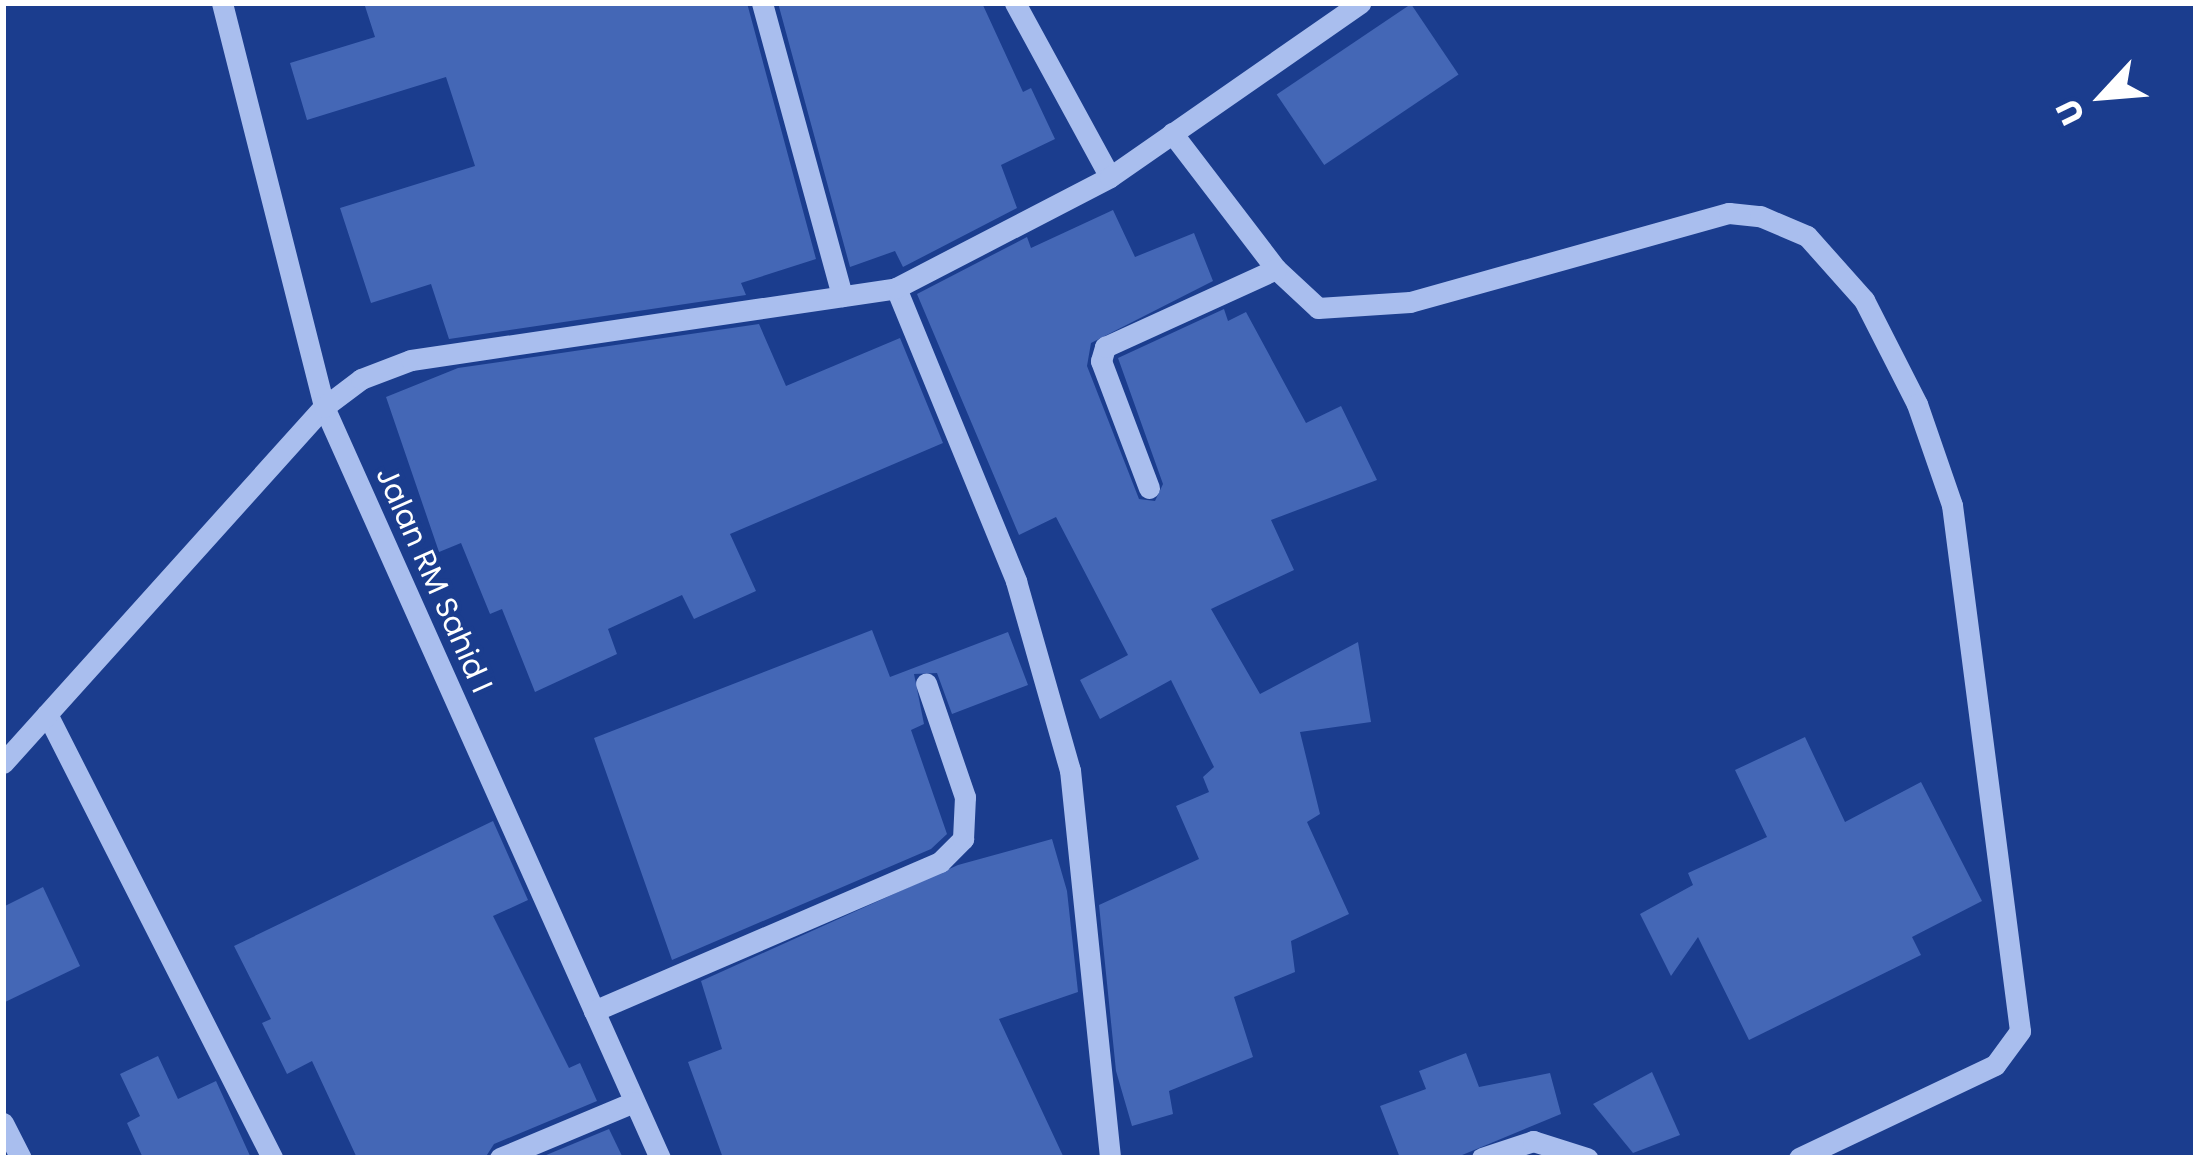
<!DOCTYPE html>
<style>
body{margin:0}
#map{position:relative;width:2199px;height:1161px;overflow:hidden;background:#1b3d8e;font-family:Poppins,sans-serif}
div>[style]{position:absolute}
[style*='--x']{left:calc(var(--x)*1px);top:calc(var(--y)*1px);width:calc(var(--w)*1px);rotate:calc(var(--a)*1deg)}
.building>*{inset:0;background:#4467b6;transform-origin:0 0}
.minor>*{height:21px;margin:-10.5px;padding:0 10.5px;transform-origin:10.5px;border-radius:10.5px;background:#a9beee}
span{translate:-50% -50%;white-space:nowrap;text-align:center;line-height:1.15;-webkit-text-stroke:9px #1b3d8e;paint-order:stroke}
.street-label{font-size:30px;color:#fff}
.frame{position:absolute;inset:0;border:6px solid #fff;pointer-events:none}
.north{position:absolute;left:2043px;top:36px;width:120px;height:120px;-webkit-text-stroke:9px #1b3d8e;paint-order:stroke;rotate:244deg;font-size:33px;font-weight:700;line-height:48px;text-align:center;color:#fff}
.north::after{content:'';display:block;margin:auto;width:42px;height:54px;background:#fff;clip-path:polygon(50% 0,100% 100%,50% 72%,0 100%)}
</style>
<div id="map">
<div class="building">
<div style="clip-path:polygon(364px 3px,747px 3px,816px 259px,741px 283px,746px 295px,449px 339px,431px 284px,371px 303px,340px 208px,475px 166px,446px 77px,307px 120px,290px 63px,375px 37px)"></div>
<div style="clip-path:polygon(778px 3px,982px 3px,1023px 92px,1031px 88px,1055px 139px,1001px 165px,1017px 208px,903px 267px,895px 251px,850px 267px)"></div>
<div style="left:1411px;top:4px;width:85px;height:162px;rotate:56deg"></div>
<div style="clip-path:polygon(1113px 210px,1135px 257px,1194px 233px,1213px 281px,1091px 343px,1087px 366px,1139px 499px,1155px 501px,1163px 484px,1118px 358px,1224px 309px,1228px 321px,1246px 312px,1306px 423px,1341px 406px,1377px 480px,1271px 520px,1294px 570px,1211px 609px,1260px 694px,1358px 642px,1371px 722px,1300px 732px,1320px 814px,1307px 822px,1349px 914px,1291px 941px,1295px 972px,1234px 997px,1253px 1057px,1169px 1091px,1173px 1114px,1132px 1126px,1116px 1071px,1099px 905px,1199px 859px,1176px 806px,1209px 792px,1203px 777px,1214px 767px,1171px 680px,1100px 719px,1080px 680px,1128px 655px,1056px 517px,1019px 535px,917px 294px,1027px 237px,1031px 248px)"></div>
<div style="clip-path:polygon(759px 324px,786px 386px,900px 338px,943px 443px,730px 534px,756px 591px,694px 619px,682px 595px,608px 629px,617px 654px,535px 692px,502px 609px,490px 614px,461px 543px,439px 552px,386px 397px,458px 368px)"></div>
<div style="clip-path:polygon(872px 630px,890px 677px,1008px 632px,1028px 685px,952px 714px,937px 673px,914px 674px,924px 724px,911px 730px,947px 834px,931px 849px,672px 960px,594px 738px)"></div>
<div style="clip-path:polygon(1805px 737px,1845px 822px,1921px 782px,1982px 901px,1912px 937px,1921px 955px,1749px 1040px,1698px 937px,1671px 976px,1640px 914px,1693px 885px,1688px 873px,1767px 837px,1735px 770px)"></div>
<div style="clip-path:polygon(493px 821px,528px 900px,493px 916px,569px 1068px,580px 1063px,597px 1101px,494px 1144px,485px 1158px,357px 1158px,312px 1061px,287px 1074px,262px 1023px,271px 1019px,234px 946px)"></div>
<div style="clip-path:polygon(1052px 839px,1067px 891px,1078px 992px,999px 1019px,1064px 1158px,723px 1158px,688px 1062px,722px 1049px,701px 981px,958px 865px)"></div>
<div style="clip-path:polygon(43px 887px,80px 966px,3px 1003px,3px 907px)"></div>
<div style="clip-path:polygon(1466px 1053px,1479px 1087px,1550px 1073px,1561px 1114px,1455px 1158px,1400px 1158px,1380px 1106px,1426px 1089px,1419px 1071px)"></div>
<div style="clip-path:polygon(158px 1056px,178px 1099px,216px 1081px,251px 1158px,143px 1158px,127px 1123px,140px 1116px,120px 1074px)"></div>
<div style="clip-path:polygon(1652px 1072px,1680px 1135px,1633px 1153px,1593px 1104px)"></div>
<div style="clip-path:polygon(609px 1129px,623px 1158px,539px 1158px)"></div>
</div>
<div class="minor">
<div style="--x:222;--y:3;--w:417;--a:75.8"></div>
<div style="--x:324;--y:407;--w:823;--a:65.9"></div>
<div style="--x:762;--y:3;--w:304;--a:74.7"></div>
<div style="--x:1015;--y:3;--w:198;--a:61.4"></div>
<div style="--x:1172;--y:133;--w:171;--a:52.6"></div>
<div style="--x:1276;--y:269;--w:57;--a:42.9"></div>
<div style="--x:1318;--y:308;--w:92;--a:-3.7"></div>
<div style="--x:1410;--y:302;--w:331;--a:-15.6"></div>
<div style="--x:1729;--y:213;--w:31;--a:6"></div>
<div style="--x:1760;--y:216;--w:51;--a:23.1"></div>
<div style="--x:1807;--y:236;--w:86;--a:48.3"></div>
<div style="--x:1864;--y:300;--w:117;--a:63"></div>
<div style="--x:1917;--y:404;--w:107;--a:70.9"></div>
<div style="--x:1952;--y:505;--w:530;--a:82.63"></div>
<div style="--x:2020;--y:1031;--w:42;--a:126.3"></div>
<div style="--x:1995;--y:1065;--w:217;--a:154.6"></div>
<div style="--x:896;--y:288;--w:317;--a:67.7"></div>
<div style="--x:1016;--y:581;--w:197;--a:74.1"></div>
<div style="--x:1070;--y:770;--w:390;--a:84.1"></div>
<div style="--x:1149;--y:488;--w:136;--a:-110.7"></div>
<div style="--x:1101;--y:361;--w:15;--a:-74"></div>
<div style="--x:1105;--y:347;--w:188;--a:-24.5"></div>
<div style="--x:47;--y:714;--w:498;--a:63.1"></div>
<div style="--x:3;--y:763;--w:479;--a:-48"></div>
<div style="--x:324;--y:407;--w:46;--a:-37.1"></div>
<div style="--x:361;--y:379;--w:53;--a:-20.8"></div>
<div style="--x:411;--y:360;--w:490;--a:-8.4"></div>
<div style="--x:896;--y:288;--w:241;--a:-27.4"></div>
<div style="--x:1110;--y:177;--w:305;--a:-34.8"></div>
<div style="--x:594;--y:1011;--w:377;--a:-23.3"></div>
<div style="--x:940;--y:862;--w:33;--a:-45"></div>
<div style="--x:963;--y:839;--w:42;--a:-87.3"></div>
<div style="--x:965;--y:797;--w:120;--a:-108.9"></div>
<div style="--x:3;--y:1123;--w:39;--a:63"></div>
<div style="--x:500;--y:1158;--w:145;--a:-22.7"></div>
<div style="--x:1482;--y:1158;--w:54;--a:-18.4"></div>
<div style="--x:1533;--y:1141;--w:57;--a:17.5"></div>
</div>
<div class="street-label">
<span style="left:434px;top:580px;rotate:66deg">Jalan RM Sahid I</span>
</div>
<div class="frame"></div>
<div class="north">U</div>
</div>
